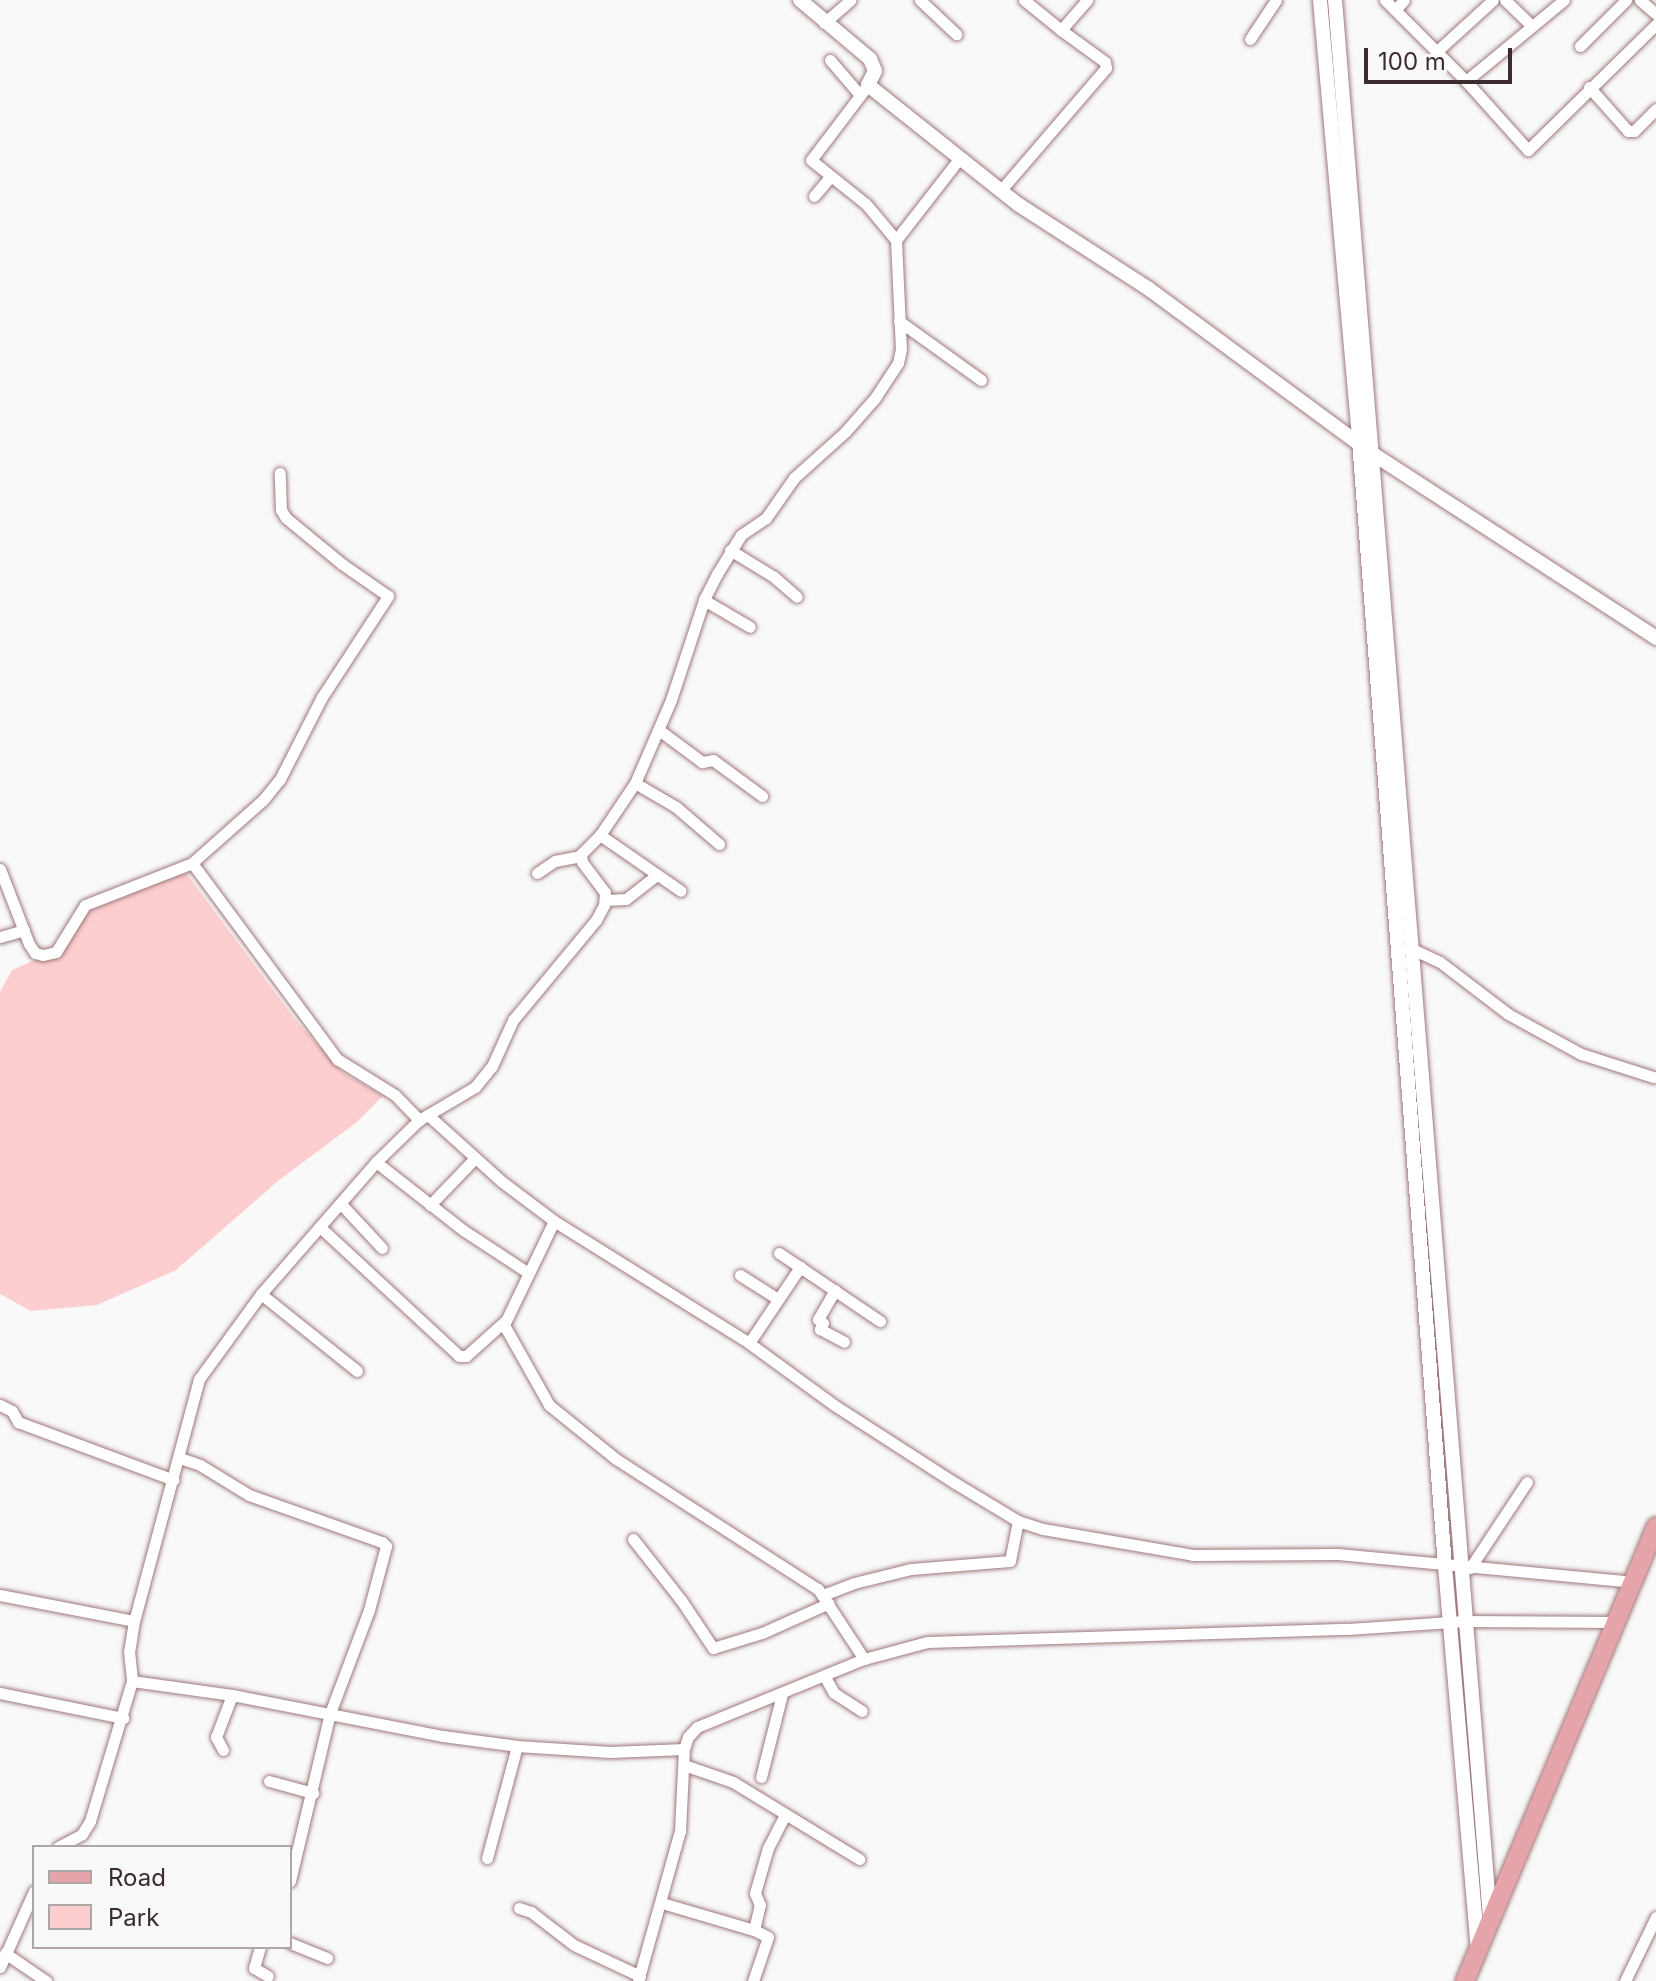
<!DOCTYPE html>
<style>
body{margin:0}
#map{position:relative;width:1656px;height:1981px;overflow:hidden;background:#f9f9f9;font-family:Inter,sans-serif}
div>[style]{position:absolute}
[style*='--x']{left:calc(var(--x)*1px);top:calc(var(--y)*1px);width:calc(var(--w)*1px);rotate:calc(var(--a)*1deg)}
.green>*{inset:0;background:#fdced0}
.roads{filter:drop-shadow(0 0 2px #9e787a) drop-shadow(0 0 2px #9e787a)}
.minor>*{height:11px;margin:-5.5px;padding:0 5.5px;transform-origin:5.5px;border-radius:5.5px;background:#fff}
.tertiary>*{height:14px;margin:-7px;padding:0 7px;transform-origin:7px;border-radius:7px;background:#fff}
.primary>*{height:18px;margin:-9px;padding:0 9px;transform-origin:9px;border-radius:9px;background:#e5a4aa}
span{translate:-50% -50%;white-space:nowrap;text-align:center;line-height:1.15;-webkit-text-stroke:6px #f9f9f9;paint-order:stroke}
.legend{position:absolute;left:32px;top:1845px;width:260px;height:104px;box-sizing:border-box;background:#f9f9f9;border:2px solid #ada7a7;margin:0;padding:10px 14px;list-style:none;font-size:24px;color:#3c2c2d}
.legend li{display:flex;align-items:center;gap:16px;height:40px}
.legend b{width:40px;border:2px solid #ada7a7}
.scale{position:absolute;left:1364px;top:48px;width:148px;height:36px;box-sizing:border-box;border:4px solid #3c2c2d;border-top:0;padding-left:10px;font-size:24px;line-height:28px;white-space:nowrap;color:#3c2c2d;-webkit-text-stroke:6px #f9f9f9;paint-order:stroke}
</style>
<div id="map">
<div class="green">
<div style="clip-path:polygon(186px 873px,294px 1018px,342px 1072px,383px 1096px,357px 1122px,278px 1181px,176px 1270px,97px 1305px,31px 1311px,0 1294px,0 992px,12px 970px,49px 954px,85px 905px,134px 886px)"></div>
</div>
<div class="roads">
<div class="minor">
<div style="--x:920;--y:0;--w:50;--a:43.4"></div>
<div style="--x:1024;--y:0;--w:48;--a:39"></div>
<div style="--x:1061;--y:30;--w:40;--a:-49"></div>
<div style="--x:1385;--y:0;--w:115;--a:45"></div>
<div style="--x:1466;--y:81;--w:93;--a:48.1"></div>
<div style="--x:1528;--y:150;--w:180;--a:-44.5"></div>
<div style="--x:1505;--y:0;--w:37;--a:44"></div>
<div style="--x:1640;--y:0;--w:21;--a:41"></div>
<div style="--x:1395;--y:10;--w:13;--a:-48"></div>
<div style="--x:824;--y:23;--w:35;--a:-41"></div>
<div style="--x:1250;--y:39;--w:47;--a:-56.3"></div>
<div style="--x:1580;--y:46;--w:65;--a:-45"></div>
<div style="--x:1436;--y:52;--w:77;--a:-42.4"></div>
<div style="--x:830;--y:60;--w:46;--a:49.4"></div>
<div style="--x:1466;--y:81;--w:127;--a:-39.6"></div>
<div style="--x:868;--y:85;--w:94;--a:127.2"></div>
<div style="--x:811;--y:160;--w:70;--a:38.7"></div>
<div style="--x:866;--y:204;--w:47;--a:50.2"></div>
<div style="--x:896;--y:240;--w:109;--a:87.4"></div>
<div style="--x:901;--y:349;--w:14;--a:102"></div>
<div style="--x:898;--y:363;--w:42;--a:123.3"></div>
<div style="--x:875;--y:398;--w:45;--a:131.4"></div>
<div style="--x:845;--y:432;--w:69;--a:138"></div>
<div style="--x:794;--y:478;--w:49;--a:125"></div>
<div style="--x:766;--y:518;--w:30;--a:146"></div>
<div style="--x:741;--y:535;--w:46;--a:121.6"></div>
<div style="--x:717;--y:574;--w:29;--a:117"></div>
<div style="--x:704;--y:600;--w:105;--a:108.3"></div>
<div style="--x:671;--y:700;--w:90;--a:113.4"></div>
<div style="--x:635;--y:783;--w:63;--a:123.9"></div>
<div style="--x:600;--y:835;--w:27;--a:135"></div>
<div style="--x:581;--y:854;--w:8;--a:83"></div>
<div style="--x:582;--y:862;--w:38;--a:53"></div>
<div style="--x:605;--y:892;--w:13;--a:94"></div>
<div style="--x:604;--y:905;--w:17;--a:118"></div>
<div style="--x:596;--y:920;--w:130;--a:129.7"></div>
<div style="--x:513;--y:1020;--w:51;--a:114.5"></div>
<div style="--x:492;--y:1066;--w:27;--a:129"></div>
<div style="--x:475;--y:1087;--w:65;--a:149.5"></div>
<div style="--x:419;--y:1120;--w:60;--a:135.7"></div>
<div style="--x:376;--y:1162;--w:175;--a:131.1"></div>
<div style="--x:261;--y:1294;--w:105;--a:126.1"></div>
<div style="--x:199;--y:1379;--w:251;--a:105"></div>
<div style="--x:134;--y:1621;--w:30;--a:99"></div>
<div style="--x:129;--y:1651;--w:30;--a:84"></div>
<div style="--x:132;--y:1681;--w:101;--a:8"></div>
<div style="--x:232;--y:1695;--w:215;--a:11"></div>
<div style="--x:443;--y:1736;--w:75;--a:7.7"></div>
<div style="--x:517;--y:1746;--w:93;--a:3.7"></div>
<div style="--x:610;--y:1752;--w:74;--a:-2.3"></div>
<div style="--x:684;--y:1749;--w:13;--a:-72"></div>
<div style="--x:688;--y:1737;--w:13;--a:-48"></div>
<div style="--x:697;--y:1727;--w:180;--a:-22.2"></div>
<div style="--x:864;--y:1659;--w:65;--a:-15.1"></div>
<div style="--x:927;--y:1642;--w:421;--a:-1.8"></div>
<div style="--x:1348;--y:1629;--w:116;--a:-3.9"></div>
<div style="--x:1464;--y:1621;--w:153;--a:0.4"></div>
<div style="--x:1589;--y:87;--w:59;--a:48.4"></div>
<div style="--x:1628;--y:131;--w:6;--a:0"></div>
<div style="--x:1634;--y:131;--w:31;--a:-45"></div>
<div style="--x:1001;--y:190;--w:161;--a:-49.3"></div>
<div style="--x:1106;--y:68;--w:6;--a:-99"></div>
<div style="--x:1105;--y:62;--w:54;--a:-144"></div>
<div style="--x:814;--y:196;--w:25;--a:-50"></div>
<div style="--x:896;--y:240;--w:103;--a:-52.1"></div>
<div style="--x:899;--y:321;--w:101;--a:35.7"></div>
<div style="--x:730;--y:550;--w:52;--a:31.5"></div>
<div style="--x:774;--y:577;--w:30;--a:41"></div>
<div style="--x:704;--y:600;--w:53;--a:30.4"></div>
<div style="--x:659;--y:730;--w:54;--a:36.7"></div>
<div style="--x:702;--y:762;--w:11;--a:-10"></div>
<div style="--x:713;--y:760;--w:61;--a:36.3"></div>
<div style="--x:635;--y:783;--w:48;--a:30.3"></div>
<div style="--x:676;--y:807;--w:57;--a:40.7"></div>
<div style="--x:600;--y:835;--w:98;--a:34.7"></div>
<div style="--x:192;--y:863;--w:244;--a:53.5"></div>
<div style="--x:337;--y:1059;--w:68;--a:31.8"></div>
<div style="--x:395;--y:1095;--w:35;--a:46"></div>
<div style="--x:0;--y:869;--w:80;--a:68.9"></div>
<div style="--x:29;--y:944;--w:11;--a:56"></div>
<div style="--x:35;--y:953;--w:8;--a:14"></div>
<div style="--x:43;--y:955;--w:13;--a:-13"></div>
<div style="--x:56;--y:952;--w:55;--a:-58.3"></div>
<div style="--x:85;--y:905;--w:115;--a:-21.4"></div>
<div style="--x:192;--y:863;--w:95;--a:-41.6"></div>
<div style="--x:263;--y:800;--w:27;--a:-51"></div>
<div style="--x:280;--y:779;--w:92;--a:-62.9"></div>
<div style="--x:322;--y:697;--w:121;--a:-56.8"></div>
<div style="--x:388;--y:596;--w:56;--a:-145.2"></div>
<div style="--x:342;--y:564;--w:72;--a:-140.6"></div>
<div style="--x:286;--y:518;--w:9;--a:-122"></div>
<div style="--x:281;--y:510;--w:37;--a:-92"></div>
<div style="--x:537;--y:873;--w:22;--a:-34"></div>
<div style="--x:555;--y:861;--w:25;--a:-11"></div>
<div style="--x:605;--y:900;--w:21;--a:-3"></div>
<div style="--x:626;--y:899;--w:39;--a:-38"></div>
<div style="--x:0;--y:937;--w:25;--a:-16"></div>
<div style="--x:1410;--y:948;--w:33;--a:25"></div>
<div style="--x:1440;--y:962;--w:86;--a:37.4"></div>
<div style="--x:1508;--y:1014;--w:83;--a:28.7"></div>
<div style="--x:1581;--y:1054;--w:76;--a:17.7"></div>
<div style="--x:428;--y:1115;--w:98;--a:42.1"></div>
<div style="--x:501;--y:1181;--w:66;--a:37"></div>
<div style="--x:554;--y:1221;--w:230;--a:32"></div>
<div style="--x:749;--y:1343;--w:105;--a:36.1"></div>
<div style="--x:834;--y:1405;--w:144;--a:32.8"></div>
<div style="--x:955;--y:1483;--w:74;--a:31.1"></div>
<div style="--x:1018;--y:1521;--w:26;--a:18"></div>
<div style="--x:1043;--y:1529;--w:152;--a:9.8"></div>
<div style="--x:1193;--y:1555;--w:145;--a:-0.4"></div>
<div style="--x:1338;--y:1554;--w:295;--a:5.4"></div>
<div style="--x:376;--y:1162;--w:110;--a:38"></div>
<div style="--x:463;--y:1230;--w:77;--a:33.3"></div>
<div style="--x:341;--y:1204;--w:60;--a:47"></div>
<div style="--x:430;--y:1205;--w:65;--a:-46.2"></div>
<div style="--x:554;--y:1221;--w:115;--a:115.7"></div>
<div style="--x:504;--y:1325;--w:92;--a:60.6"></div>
<div style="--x:549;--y:1405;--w:86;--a:38.9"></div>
<div style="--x:616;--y:1459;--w:240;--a:32.8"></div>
<div style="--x:818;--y:1589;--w:84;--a:56.7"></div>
<div style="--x:321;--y:1228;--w:188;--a:42.8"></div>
<div style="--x:459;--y:1356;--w:7;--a:0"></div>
<div style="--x:466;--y:1356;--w:52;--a:-41.9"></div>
<div style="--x:779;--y:1253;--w:122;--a:34"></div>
<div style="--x:740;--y:1275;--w:45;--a:32.3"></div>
<div style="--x:835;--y:1290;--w:34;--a:120"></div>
<div style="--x:818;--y:1319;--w:6;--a:39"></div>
<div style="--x:823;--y:1323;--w:7;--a:117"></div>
<div style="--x:820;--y:1329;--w:27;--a:28"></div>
<div style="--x:261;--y:1294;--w:123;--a:38.7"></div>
<div style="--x:749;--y:1343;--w:92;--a:-56.1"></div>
<div style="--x:0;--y:1405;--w:13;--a:27"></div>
<div style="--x:12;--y:1411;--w:13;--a:61"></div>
<div style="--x:18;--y:1422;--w:166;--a:20.4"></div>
<div style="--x:180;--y:1458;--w:21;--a:19"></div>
<div style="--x:200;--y:1465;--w:57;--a:31.5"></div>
<div style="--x:249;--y:1495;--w:141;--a:19.5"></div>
<div style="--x:382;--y:1542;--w:6;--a:45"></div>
<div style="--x:386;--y:1546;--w:66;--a:104.9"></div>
<div style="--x:369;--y:1610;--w:110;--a:110.7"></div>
<div style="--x:330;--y:1713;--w:173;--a:103.4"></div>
<div style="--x:633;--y:1539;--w:78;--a:51.8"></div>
<div style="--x:681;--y:1600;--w:58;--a:56.3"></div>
<div style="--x:713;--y:1648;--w:51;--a:-17"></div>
<div style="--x:762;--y:1633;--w:73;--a:-24.1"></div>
<div style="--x:1470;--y:1568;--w:103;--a:-56.5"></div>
<div style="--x:0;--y:1595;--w:136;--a:11"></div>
<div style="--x:823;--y:1595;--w:33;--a:-21"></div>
<div style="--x:854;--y:1583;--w:59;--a:-13.8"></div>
<div style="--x:911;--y:1569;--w:99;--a:-4.6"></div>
<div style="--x:1010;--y:1561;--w:41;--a:-78.7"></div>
<div style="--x:825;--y:1677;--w:18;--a:61"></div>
<div style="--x:834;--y:1693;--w:33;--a:33"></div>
<div style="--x:0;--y:1693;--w:126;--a:11.5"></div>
<div style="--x:223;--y:1750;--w:15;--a:-118"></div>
<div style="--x:216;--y:1737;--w:45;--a:-69.1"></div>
<div style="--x:684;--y:1765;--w:52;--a:19.1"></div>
<div style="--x:733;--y:1782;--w:148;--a:31.4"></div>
<div style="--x:761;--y:1777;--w:86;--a:-75.8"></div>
<div style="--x:269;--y:1781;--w:46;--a:15.3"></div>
<div style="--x:58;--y:1847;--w:27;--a:-28"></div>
<div style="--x:82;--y:1834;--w:15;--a:-58"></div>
<div style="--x:90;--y:1821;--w:146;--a:-73.3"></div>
<div style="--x:487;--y:1858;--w:116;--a:-75"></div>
<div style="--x:662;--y:1903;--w:96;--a:16.4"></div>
<div style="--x:519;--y:1908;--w:13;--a:18"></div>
<div style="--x:531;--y:1912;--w:54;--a:37.5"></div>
<div style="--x:574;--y:1945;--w:73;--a:25.2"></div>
<div style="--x:290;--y:1943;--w:40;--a:22"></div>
<div style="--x:260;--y:1947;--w:22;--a:106"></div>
<div style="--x:254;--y:1968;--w:16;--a:30"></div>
<div style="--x:5;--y:1953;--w:50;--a:34.3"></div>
<div style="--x:0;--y:1967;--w:83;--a:-65.9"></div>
<div style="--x:638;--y:1981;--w:156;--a:-74.4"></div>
<div style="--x:680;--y:1831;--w:82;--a:-87.2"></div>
<div style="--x:753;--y:1981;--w:46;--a:-71.2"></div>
<div style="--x:768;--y:1937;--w:16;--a:-153"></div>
<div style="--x:754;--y:1930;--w:26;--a:-77"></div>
<div style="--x:760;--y:1905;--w:13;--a:-113"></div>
<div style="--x:755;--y:1893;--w:47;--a:-73.9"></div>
<div style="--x:768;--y:1848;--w:38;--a:-63"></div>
<div style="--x:1625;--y:1981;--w:71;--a:-64.2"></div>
</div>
<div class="tertiary">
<div style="--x:800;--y:0;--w:92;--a:40.1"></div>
<div style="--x:870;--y:59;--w:13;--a:67"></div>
<div style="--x:875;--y:71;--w:16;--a:117"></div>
<div style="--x:868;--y:85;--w:193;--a:38.5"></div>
<div style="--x:1019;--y:205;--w:155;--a:32.9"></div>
<div style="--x:1149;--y:289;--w:278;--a:36.4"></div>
<div style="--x:1373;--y:454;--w:338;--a:33"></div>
<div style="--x:1320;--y:0;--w:443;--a:84.9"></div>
<div style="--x:1359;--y:441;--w:1128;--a:85.63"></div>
<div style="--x:1445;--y:1566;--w:384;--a:85.1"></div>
<div style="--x:1335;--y:0;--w:1925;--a:85.38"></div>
</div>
<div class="primary">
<div style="--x:1465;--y:1981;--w:493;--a:-67.2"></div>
</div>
</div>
<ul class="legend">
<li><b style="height:10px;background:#e5a4aa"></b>Road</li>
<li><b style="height:22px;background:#fdced0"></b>Park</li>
</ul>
<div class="scale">100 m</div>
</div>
